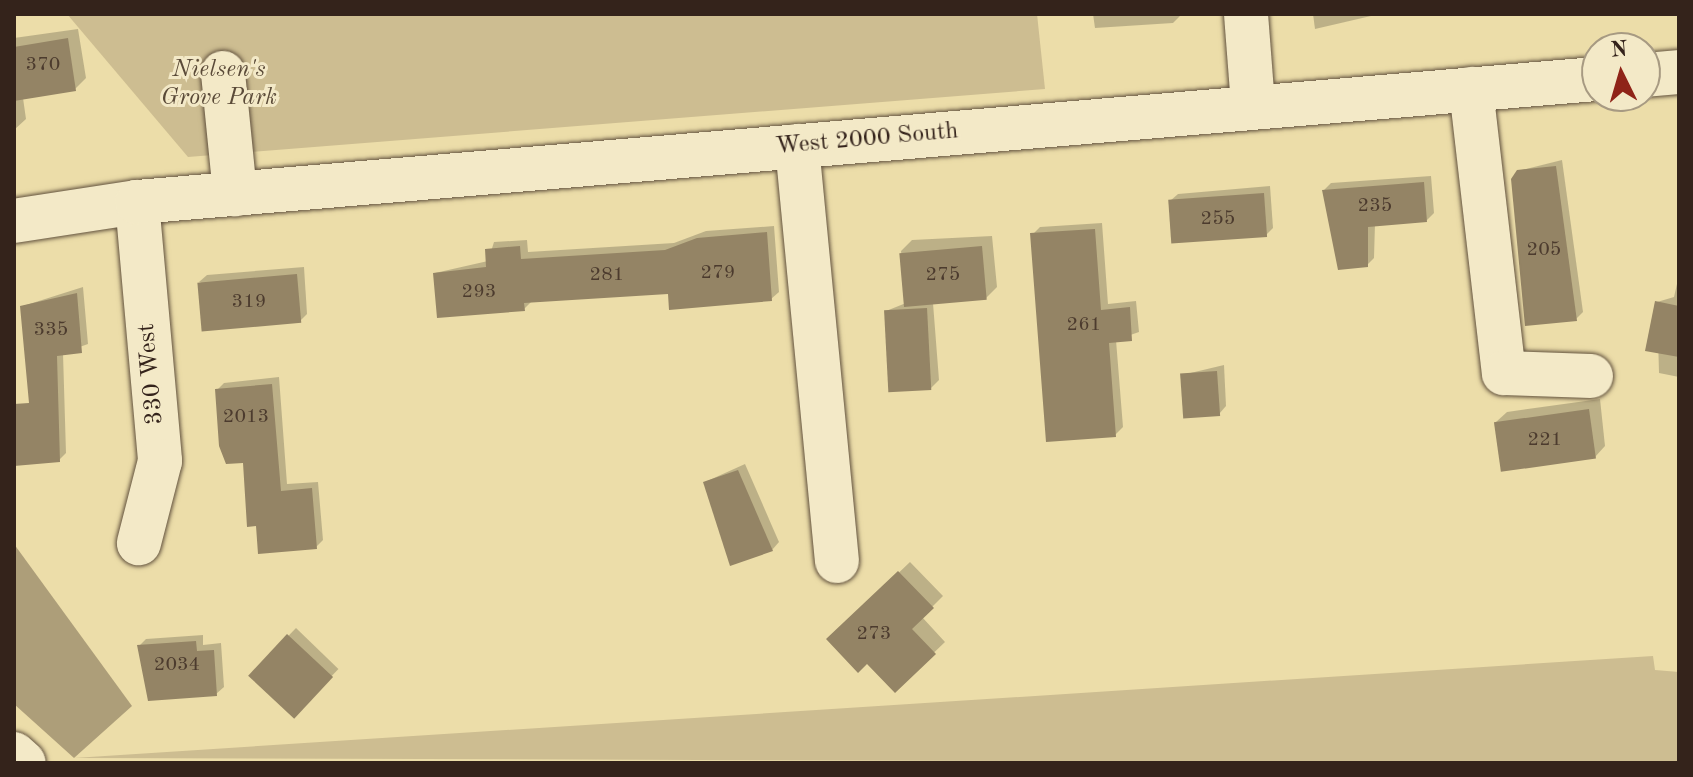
<!DOCTYPE html>
<style>
body{margin:0}
#map{position:relative;width:1693px;height:777px;overflow:hidden;background:#ecdda9;font-family:"Old Standard TT",serif}
div>[style]{position:absolute}
[style*='--x']{left:calc(var(--x)*1px);top:calc(var(--y)*1px);width:calc(var(--w)*1px);rotate:calc(var(--a)*1deg)}
.green>*{inset:0;background:#cdbd91}
.water>*{inset:0;background:#ad9e79}
.shadow>*{inset:0;background:#0003;transform-origin:0 0}
.building>*{inset:0;background:#948465;transform-origin:0 0}
.roads{filter:drop-shadow(0 0 2px #62523e) drop-shadow(0 0 2px #62523e)}
.minor>*{height:44px;margin:-22px;padding:0 22px;transform-origin:22px;border-radius:22px;background:#f3e9c7}
span{translate:-50% -50%;white-space:nowrap;text-align:center;line-height:1.15;-webkit-text-stroke:6px #f3e9c7;paint-order:stroke}
.number-label{font-size:20px;color:#4c3b2e}
.number-label span{-webkit-text-stroke-width:0}
.park-label{font-size:24px;color:#5a4a38;font-style:italic}
.street-label{font-size:24px;color:#34231b}
.frame{position:absolute;inset:0;border:16px solid #34231b;pointer-events:none}
.north{position:absolute;left:1581px;top:32px;width:80px;height:80px;box-sizing:border-box;background:#f3e9c7;border:2px solid #a79a82;border-radius:50%;rotate:355deg;font-size:22px;font-weight:700;line-height:32px;text-align:center;color:#34231b}
.north::after{content:'';display:block;margin:auto;width:28px;height:36px;background:#8f2418;clip-path:polygon(50% 0,100% 100%,50% 72%,0 100%)}
</style>
<div id="map">
<div class="green">
<div style="clip-path:polygon(67px 14px,1037px 14px,1045px 89px,188px 157px)"></div>
<div style="clip-path:polygon(1653px 656px,1655px 670px,1679px 672px,1679px 763px,74px 758px)"></div>
</div>
<div class="water">
<div style="clip-path:polygon(14px 544px,132px 706px,74px 758px,14px 704px)"></div>
</div>
<div class="shadow">
<div style="clip-path:polygon(1093px 14px,1180px 14px,1180px 16px,1173px 23px,1095px 28px)"></div>
<div style="clip-path:polygon(1313px 14px,1371px 14px,1371px 16px,1315px 29px)"></div>
<div style="clip-path:polygon(78px 29px,86px 78px,75px 89px,23px 98px,26px 119px,14px 130px,14px 38px)"></div>
<div style="clip-path:polygon(1562px 160px,1583px 312px,1576px 319px,1518px 171px)"></div>
<div style="clip-path:polygon(1431px 176px,1434px 213px,1427px 220px,1375px 224px,1374px 258px,1367px 265px,1324px 190px,1331px 183px)"></div>
<div style="clip-path:polygon(1270px 186px,1273px 228px,1266px 235px,1170px 201px,1178px 194px)"></div>
<div style="clip-path:polygon(1102px 223px,1108px 304px,1136px 301px,1139px 332px,1116px 340px,1123px 427px,1115px 435px,1033px 234px,1040px 227px)"></div>
<div style="clip-path:polygon(774px 226px,779px 292px,771px 299px,670px 292px,531px 302px,524px 309px,435px 273px,488px 261px,494px 242px,527px 240px,528px 252px,674px 243px,706px 231px)"></div>
<div style="clip-path:polygon(992px 236px,997px 287px,986px 298px,933px 303px,939px 380px,931px 388px,886px 311px,906px 303px,901px 251px,912px 240px)"></div>
<div style="clip-path:polygon(304px 267px,307px 314px,300px 321px,199px 282px,207px 275px)"></div>
<div style="clip-path:polygon(1679px 275px,1679px 377px,1659px 373px,1657px 302px,1674px 297px)"></div>
<div style="clip-path:polygon(83px 287px,88px 344px,63px 353px,66px 453px,59px 460px,23px 306px)"></div>
<div style="clip-path:polygon(1224px 365px,1226px 406px,1219px 414px,1182px 375px)"></div>
<div style="clip-path:polygon(279px 377px,287px 484px,318px 482px,323px 540px,316px 547px,258px 524px,244px 461px,217px 390px,224px 383px)"></div>
<div style="clip-path:polygon(1600px 399px,1605px 446px,1595px 457px,1496px 422px,1507px 412px)"></div>
<div style="clip-path:polygon(745px 464px,779px 542px,772px 550px,705px 482px)"></div>
<div style="clip-path:polygon(910px 562px,943px 596px,922px 617px,945px 642px,895px 690px,867px 661px,829px 639px)"></div>
<div style="left:296px;top:628px;width:59px;height:65px;rotate:44deg"></div>
<div style="clip-path:polygon(203px 635px,203px 645px,221px 643px,224px 687px,216px 694px,139px 646px,146px 639px)"></div>
</div>
<div class="building">
<div style="clip-path:polygon(68px 38px,76px 91px,14px 101px,14px 47px)"></div>
<div style="clip-path:polygon(1556px 166px,1577px 321px,1525px 326px,1511px 179px,1517px 170px)"></div>
<div style="clip-path:polygon(1424px 182px,1427px 222px,1368px 227px,1368px 267px,1338px 270px,1322px 190px)"></div>
<div style="left:1264px;top:193px;width:44px;height:96px;rotate:86deg"></div>
<div style="clip-path:polygon(1095px 229px,1101px 310px,1130px 307px,1132px 341px,1109px 343px,1116px 437px,1046px 442px,1030px 233px)"></div>
<div style="clip-path:polygon(767px 232px,772px 301px,669px 310px,668px 294px,524px 303px,525px 311px,437px 318px,433px 273px,486px 267px,485px 249px,520px 246px,521px 259px,665px 250px,697px 238px)"></div>
<div style="left:982px;top:246px;width:54px;height:83px;rotate:85deg"></div>
<div style="left:297px;top:274px;width:49px;height:100px;rotate:85deg"></div>
<div style="clip-path:polygon(77px 293px,82px 353px,57px 356px,60px 462px,14px 466px,14px 404px,29px 403px,20px 306px)"></div>
<div style="clip-path:polygon(1655px 301px,1679px 306px,1679px 357px,1645px 351px)"></div>
<div style="left:927px;top:308px;width:82px;height:43px;rotate:87deg"></div>
<div style="left:1217px;top:371px;width:45px;height:37px;rotate:86deg"></div>
<div style="clip-path:polygon(272px 384px,281px 491px,312px 488px,317px 549px,258px 554px,256px 526px,247px 527px,243px 463px,226px 464px,219px 446px,215px 389px)"></div>
<div style="left:1589px;top:409px;width:50px;height:96px;rotate:82deg"></div>
<div style="clip-path:polygon(738px 470px,773px 551px,730px 566px,703px 482px)"></div>
<div style="clip-path:polygon(898px 571px,934px 608px,912px 629px,936px 654px,895px 693px,867px 664px,858px 673px,826px 639px)"></div>
<div style="left:287px;top:634px;width:63px;height:57px;rotate:43deg"></div>
<div style="clip-path:polygon(196px 641px,197px 651px,214px 650px,217px 696px,148px 701px,137px 645px)"></div>
</div>
<div class="roads">
<div class="minor">
<div style="--x:1246;--y:14;--w:92;--a:85.6"></div>
<div style="--x:223;--y:73;--w:122;--a:84.3"></div>
<div style="--x:1645;--y:75;--w:34;--a:-5"></div>
<div style="--x:1471;--y:89;--w:286;--a:83.4"></div>
<div style="--x:1504;--y:373;--w:87;--a:2"></div>
<div style="--x:797;--y:146;--w:417;--a:84.5"></div>
<div style="--x:137;--y:202;--w:260;--a:84.9"></div>
<div style="--x:160;--y:461;--w:85;--a:104.4"></div>
<div style="--x:14;--y:221;--w:124;--a:-8.8"></div>
<div style="--x:137;--y:202;--w:1465;--a:-4.82"></div>
<div style="--x:14;--y:754;--w:13;--a:42"></div>
</div>
</div>
<div class="number-label">
<span style="left:43px;top:65px">370</span>
<span style="left:1375px;top:206px">235</span>
<span style="left:1218px;top:219px">255</span>
<span style="left:1544px;top:250px">205</span>
<span style="left:718px;top:273px">279</span>
<span style="left:607px;top:275px">281</span>
<span style="left:943px;top:275px">275</span>
<span style="left:479px;top:292px">293</span>
<span style="left:249px;top:302px">319</span>
<span style="left:1084px;top:325px">261</span>
<span style="left:51px;top:330px">335</span>
<span style="left:246px;top:417px">2013</span>
<span style="left:1545px;top:440px">221</span>
<span style="left:874px;top:634px">273</span>
<span style="left:177px;top:665px">2034</span>
</div>
<div class="park-label">
<span style="left:219px;top:85px">Nielsen's<br>Grove Park</span>
</div>
<div class="street-label">
<span style="left:867px;top:140px;rotate:-5deg">West 2000 South</span>
<span style="left:152px;top:374px;rotate:-95deg">330 West</span>
</div>
<div class="frame"></div>
<div class="north">N</div>
</div>
